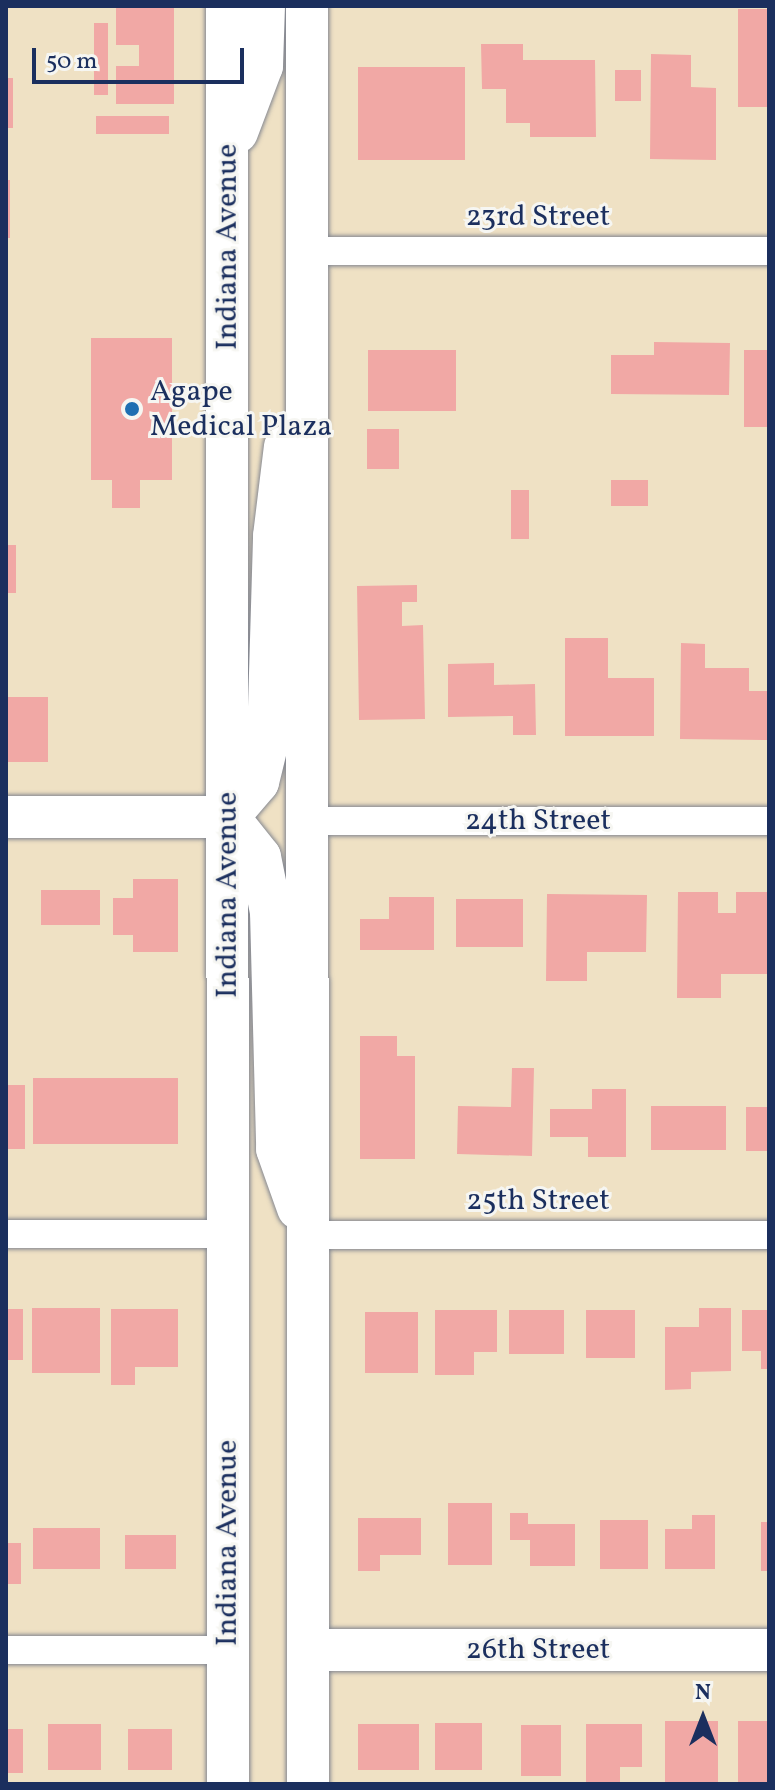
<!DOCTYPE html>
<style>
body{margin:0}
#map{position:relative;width:775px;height:1790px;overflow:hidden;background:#efe1c4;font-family:Vollkorn,serif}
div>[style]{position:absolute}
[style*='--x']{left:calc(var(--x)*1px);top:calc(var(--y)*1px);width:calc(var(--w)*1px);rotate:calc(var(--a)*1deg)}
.building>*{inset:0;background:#f1a8a5;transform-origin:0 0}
.roads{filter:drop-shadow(0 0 2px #858891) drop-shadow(0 0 2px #858891)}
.street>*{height:28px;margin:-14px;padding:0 14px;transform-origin:14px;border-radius:14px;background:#fff}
.secondary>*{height:42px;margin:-21px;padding:0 21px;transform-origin:21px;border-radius:21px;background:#fff}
.dots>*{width:22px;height:22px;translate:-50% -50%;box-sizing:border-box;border:4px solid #f6f6f2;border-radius:50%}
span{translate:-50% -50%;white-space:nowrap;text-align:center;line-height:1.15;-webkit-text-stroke:6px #f6f6f2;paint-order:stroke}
.street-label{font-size:30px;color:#1b2f5e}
.poi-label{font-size:30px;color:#1b2f5e}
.left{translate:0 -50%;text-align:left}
.frame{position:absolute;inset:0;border:8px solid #1b2f5e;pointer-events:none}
.north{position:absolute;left:663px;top:1678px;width:80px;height:80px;-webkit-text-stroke:6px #f6f6f2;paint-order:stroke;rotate:0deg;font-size:22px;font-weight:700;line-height:32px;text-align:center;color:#1b2f5e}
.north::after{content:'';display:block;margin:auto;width:28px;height:36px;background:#1b2f5e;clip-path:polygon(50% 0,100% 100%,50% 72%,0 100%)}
.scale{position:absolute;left:32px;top:48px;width:212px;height:36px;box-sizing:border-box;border:4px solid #1b2f5e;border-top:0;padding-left:10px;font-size:24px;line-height:28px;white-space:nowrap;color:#1b2f5e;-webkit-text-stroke:6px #f6f6f2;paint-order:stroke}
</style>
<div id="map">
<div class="building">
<div style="clip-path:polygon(116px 7px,174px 7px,174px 104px,116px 104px,116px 66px,139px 66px,139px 45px,116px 45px)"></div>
<div style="left:769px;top:9px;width:98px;height:31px;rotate:90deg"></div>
<div style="left:94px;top:23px;width:14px;height:72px"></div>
<div style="clip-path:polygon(481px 44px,523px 44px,523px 60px,595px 60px,596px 137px,530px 137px,530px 123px,506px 123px,506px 89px,482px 89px)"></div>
<div style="clip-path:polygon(651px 54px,691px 55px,691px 87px,716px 88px,716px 160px,650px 159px)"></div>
<div style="left:358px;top:67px;width:107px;height:93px"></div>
<div style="left:615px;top:70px;width:26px;height:31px"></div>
<div style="left:6px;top:78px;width:7px;height:50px"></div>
<div style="left:96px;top:116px;width:73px;height:18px"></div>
<div style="left:6px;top:180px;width:4px;height:58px"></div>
<div style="clip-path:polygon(91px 338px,172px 338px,172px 480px,140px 480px,140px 508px,112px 508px,112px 480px,91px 480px)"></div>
<div style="clip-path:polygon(654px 342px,730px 343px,729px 395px,611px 394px,611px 355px,654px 355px)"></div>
<div style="left:368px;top:350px;width:88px;height:61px"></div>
<div style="left:744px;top:350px;width:25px;height:77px"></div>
<div style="left:367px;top:429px;width:32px;height:40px"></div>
<div style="left:611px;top:480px;width:37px;height:26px"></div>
<div style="left:511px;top:490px;width:18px;height:49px"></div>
<div style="left:6px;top:545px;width:10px;height:48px"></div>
<div style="clip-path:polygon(417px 585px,417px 602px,402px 602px,402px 626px,423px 625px,425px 719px,359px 720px,357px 586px)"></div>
<div style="clip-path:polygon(565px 638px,608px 638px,608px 678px,654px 678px,654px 736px,565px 736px)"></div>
<div style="clip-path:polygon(681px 643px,705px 644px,705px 668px,749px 668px,749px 691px,769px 691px,769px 740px,680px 739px)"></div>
<div style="clip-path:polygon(494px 663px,494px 685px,535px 684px,536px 735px,513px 735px,513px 716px,448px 717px,448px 664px)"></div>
<div style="left:6px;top:697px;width:42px;height:65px"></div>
<div style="clip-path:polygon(133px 879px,178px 879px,178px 952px,133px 952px,133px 935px,113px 935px,113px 898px,133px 898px)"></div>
<div style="left:41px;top:890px;width:59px;height:35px"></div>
<div style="clip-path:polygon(678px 892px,718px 892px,718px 913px,736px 913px,736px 892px,769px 892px,769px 974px,721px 974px,721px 998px,677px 998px)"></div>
<div style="clip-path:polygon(547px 894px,647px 895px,646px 952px,587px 952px,587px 981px,546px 981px)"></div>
<div style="clip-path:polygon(389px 897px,434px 897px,434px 950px,360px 950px,360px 919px,389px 919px)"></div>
<div style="left:456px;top:899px;width:67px;height:48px"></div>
<div style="clip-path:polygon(360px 1036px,397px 1036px,397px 1056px,415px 1056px,415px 1159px,360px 1159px)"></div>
<div style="clip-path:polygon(512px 1068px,534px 1068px,532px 1156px,457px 1154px,458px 1106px,511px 1107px)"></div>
<div style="left:33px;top:1078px;width:145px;height:66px"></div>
<div style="left:6px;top:1085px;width:19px;height:64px"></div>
<div style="clip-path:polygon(592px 1089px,626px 1089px,626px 1157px,588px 1157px,588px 1137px,550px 1137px,550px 1109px,592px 1109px)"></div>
<div style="left:651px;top:1106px;width:75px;height:44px"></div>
<div style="left:746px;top:1107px;width:23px;height:44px"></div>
<div style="left:32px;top:1308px;width:68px;height:65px"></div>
<div style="clip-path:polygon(699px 1308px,731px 1308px,731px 1371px,691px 1372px,691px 1389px,665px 1390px,665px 1327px,699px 1327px)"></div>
<div style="left:6px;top:1309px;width:17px;height:51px"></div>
<div style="clip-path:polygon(111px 1309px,178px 1309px,178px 1367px,135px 1367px,135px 1385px,111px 1385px)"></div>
<div style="clip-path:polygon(435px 1310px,497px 1310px,497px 1352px,474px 1352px,474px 1375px,435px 1375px)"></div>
<div style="left:509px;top:1310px;width:55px;height:44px"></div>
<div style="left:586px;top:1310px;width:49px;height:48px"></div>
<div style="clip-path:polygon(742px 1310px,769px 1310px,769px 1369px,761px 1369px,761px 1351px,742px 1351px)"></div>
<div style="left:365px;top:1312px;width:53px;height:61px"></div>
<div style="left:448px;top:1503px;width:44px;height:62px"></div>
<div style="clip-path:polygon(510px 1513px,528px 1513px,528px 1524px,575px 1524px,575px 1566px,530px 1566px,530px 1540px,510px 1540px)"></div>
<div style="clip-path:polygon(692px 1515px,715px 1515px,715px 1569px,665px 1569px,665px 1529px,692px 1529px)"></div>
<div style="clip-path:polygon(358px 1518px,421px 1518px,421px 1555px,380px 1555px,380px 1571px,358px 1571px)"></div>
<div style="left:600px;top:1520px;width:48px;height:49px"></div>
<div style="left:761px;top:1522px;width:8px;height:49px"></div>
<div style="left:33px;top:1528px;width:67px;height:41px"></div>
<div style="left:125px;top:1535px;width:51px;height:34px"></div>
<div style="left:6px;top:1543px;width:15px;height:41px"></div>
<div style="left:665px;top:1721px;width:53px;height:63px"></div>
<div style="left:738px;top:1721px;width:31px;height:61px"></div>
<div style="left:435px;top:1723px;width:47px;height:47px"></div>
<div style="left:48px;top:1724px;width:53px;height:46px"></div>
<div style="left:358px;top:1724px;width:61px;height:46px"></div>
<div style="clip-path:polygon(586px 1724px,642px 1724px,642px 1767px,620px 1767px,620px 1784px,586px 1784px)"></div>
<div style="left:521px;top:1725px;width:40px;height:51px"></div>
<div style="left:6px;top:1729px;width:17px;height:44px"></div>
<div style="left:128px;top:1729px;width:44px;height:41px"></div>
</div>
<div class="roads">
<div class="street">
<div style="--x:307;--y:251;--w:462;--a:0"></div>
<div style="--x:307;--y:821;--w:462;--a:0"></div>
<div style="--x:6;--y:1234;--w:222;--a:0"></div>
<div style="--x:307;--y:1235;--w:462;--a:0"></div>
<div style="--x:6;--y:1650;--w:222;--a:0"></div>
</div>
<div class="secondary">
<div style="--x:227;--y:6;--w:1778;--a:89.97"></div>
<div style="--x:307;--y:6;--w:1778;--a:89.97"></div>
<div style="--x:237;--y:132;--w:71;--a:-69.3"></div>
<div style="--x:262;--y:66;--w:60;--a:-88.1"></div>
<div style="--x:6;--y:817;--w:222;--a:0"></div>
<div style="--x:228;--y:817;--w:46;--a:-49.4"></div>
<div style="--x:258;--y:782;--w:42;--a:-76.3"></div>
<div style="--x:268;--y:741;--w:205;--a:-88.3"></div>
<div style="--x:274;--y:536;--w:90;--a:-83"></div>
<div style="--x:228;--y:817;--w:51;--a:51.3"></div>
<div style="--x:260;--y:857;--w:56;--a:78.7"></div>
<div style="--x:271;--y:912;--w:237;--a:88.5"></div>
<div style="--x:277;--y:1149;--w:63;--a:70.4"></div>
<div style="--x:308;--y:1650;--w:461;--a:0"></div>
</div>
</div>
<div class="dots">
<div style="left:132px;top:409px;background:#1f6fb2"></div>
</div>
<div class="street-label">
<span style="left:538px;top:217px">23rd Street</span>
<span style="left:228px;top:247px;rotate:-90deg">Indiana Avenue</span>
<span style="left:538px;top:821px">24th Street</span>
<span style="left:228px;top:895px;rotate:-90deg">Indiana Avenue</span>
<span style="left:538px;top:1201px">25th Street</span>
<span style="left:228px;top:1543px;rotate:-90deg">Indiana Avenue</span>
<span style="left:538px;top:1650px">26th Street</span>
</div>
<div class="poi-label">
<span class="left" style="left:150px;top:409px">Agape<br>Medical Plaza</span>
</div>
<div class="frame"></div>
<div class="north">N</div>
<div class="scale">50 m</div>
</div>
